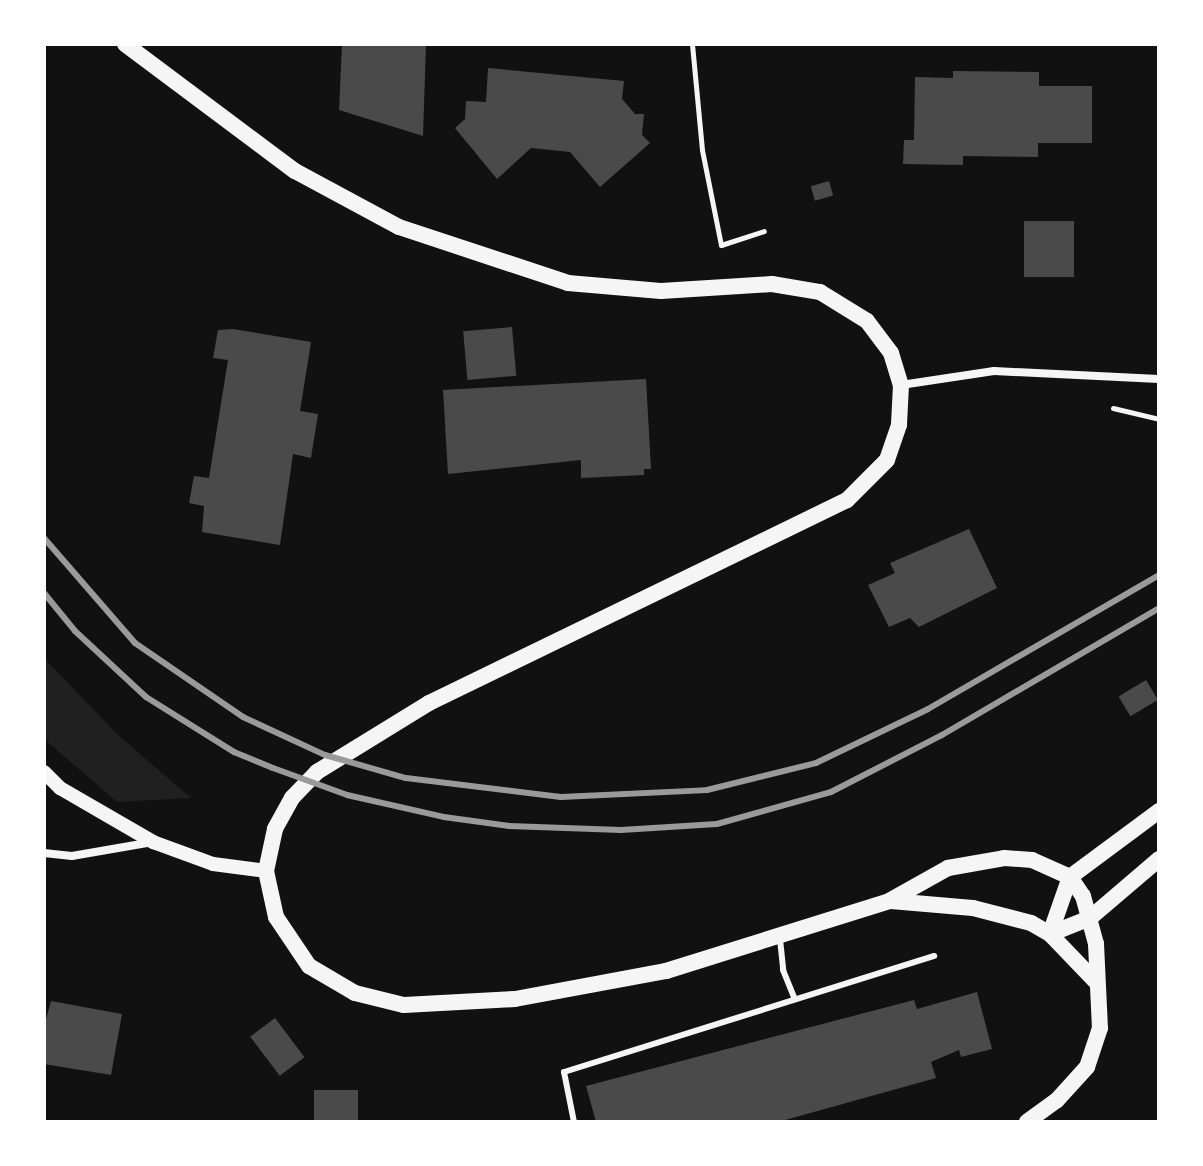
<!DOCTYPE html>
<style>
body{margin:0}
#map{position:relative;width:1203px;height:1166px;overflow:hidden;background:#111;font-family:"DejaVu Sans",sans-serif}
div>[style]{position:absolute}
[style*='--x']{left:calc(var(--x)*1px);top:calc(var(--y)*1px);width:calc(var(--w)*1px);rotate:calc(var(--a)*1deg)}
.green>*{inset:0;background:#202020}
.building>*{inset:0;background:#4a4a4a;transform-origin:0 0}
.path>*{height:5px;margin:-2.5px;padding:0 2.5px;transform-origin:2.5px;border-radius:2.5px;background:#f5f5f5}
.service>*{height:6px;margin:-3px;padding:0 3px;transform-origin:3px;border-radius:3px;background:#f5f5f5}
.minor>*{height:8px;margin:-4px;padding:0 4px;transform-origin:4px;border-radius:4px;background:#f5f5f5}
.tertiary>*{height:14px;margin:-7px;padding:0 7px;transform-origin:7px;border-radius:7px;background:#f5f5f5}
.secondary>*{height:16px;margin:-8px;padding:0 8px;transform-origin:8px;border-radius:8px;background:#f5f5f5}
.rail>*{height:6px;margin:-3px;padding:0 3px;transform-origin:3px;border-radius:3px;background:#9a9a9a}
span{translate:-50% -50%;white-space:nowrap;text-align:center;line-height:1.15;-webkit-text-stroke:7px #fff;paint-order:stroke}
.frame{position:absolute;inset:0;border:46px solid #fff;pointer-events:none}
</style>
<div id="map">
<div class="green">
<div style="clip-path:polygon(44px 658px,118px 735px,191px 798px,117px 802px,44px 739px)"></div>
</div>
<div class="building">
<div style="clip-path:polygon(342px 44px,426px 44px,423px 136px,339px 110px)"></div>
<div style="clip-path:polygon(488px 68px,624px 81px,622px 99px,635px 114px,644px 114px,642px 135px,650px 143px,600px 187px,570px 152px,531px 148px,497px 179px,455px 128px,465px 119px,466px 101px,486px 102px)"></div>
<div style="clip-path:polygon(953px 71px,1039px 72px,1039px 86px,1092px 86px,1092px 143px,1038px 143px,1038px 157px,963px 156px,963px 165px,903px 164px,904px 140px,914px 140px,915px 77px,953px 78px)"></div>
<div style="left:829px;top:181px;width:15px;height:19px;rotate:74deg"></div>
<div style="left:1024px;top:221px;width:50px;height:56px"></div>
<div style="left:512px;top:327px;width:49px;height:49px;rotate:85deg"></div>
<div style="clip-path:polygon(233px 329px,311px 342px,300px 411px,318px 414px,311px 458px,293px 454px,280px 545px,202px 532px,204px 506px,189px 503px,194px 476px,209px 478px,228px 360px,213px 358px,218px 330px)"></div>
<div style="clip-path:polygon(646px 379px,651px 469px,644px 469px,644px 475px,581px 478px,581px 460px,448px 474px,443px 390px)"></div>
<div style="clip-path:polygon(969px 529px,997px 588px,919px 627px,910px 618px,889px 627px,868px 585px,895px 573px,890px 563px)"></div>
<div style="left:1146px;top:680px;width:23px;height:32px;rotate:59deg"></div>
<div style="clip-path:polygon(977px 992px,992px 1049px,961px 1057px,959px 1050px,931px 1062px,936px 1078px,778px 1122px,596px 1122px,586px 1086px,914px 1000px,917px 1009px)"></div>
<div style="clip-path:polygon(51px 1001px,122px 1014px,111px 1075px,44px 1064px,44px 1027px)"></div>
<div style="left:275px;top:1018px;width:49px;height:31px;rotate:53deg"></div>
<div style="left:314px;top:1090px;width:44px;height:32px"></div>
</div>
<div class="path">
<div style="--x:692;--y:44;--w:106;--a:84.6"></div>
<div style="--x:702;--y:150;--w:97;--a:78.7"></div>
<div style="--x:721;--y:245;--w:45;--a:-18"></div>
<div style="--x:1113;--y:408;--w:47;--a:13.4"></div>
</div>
<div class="service">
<div style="--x:780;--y:939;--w:31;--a:84"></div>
<div style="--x:783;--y:970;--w:31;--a:68"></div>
<div style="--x:574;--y:1122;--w:51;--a:-101.3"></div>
<div style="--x:564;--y:1072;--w:388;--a:-17.4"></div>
</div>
<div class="minor">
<div style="--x:901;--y:385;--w:94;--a:-8.6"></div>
<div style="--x:994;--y:371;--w:165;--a:2.8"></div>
<div style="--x:44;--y:853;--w:28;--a:6"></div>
<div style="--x:72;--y:856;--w:82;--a:-9.8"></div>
</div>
<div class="tertiary">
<div style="--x:44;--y:772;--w:23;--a:45"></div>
<div style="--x:60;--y:788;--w:108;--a:30.1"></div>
<div style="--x:153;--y:842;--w:64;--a:20.1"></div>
<div style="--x:213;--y:864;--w:53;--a:7.5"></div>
</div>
<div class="secondary">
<div style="--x:125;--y:44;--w:212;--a:36.8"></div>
<div style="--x:295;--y:171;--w:118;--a:28.3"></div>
<div style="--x:399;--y:227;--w:178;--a:18.3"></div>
<div style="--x:568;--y:283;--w:93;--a:4.9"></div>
<div style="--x:661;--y:291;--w:111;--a:-3.6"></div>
<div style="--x:772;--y:284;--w:49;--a:9.5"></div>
<div style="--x:820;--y:292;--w:55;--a:31.7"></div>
<div style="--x:867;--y:321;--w:40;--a:53"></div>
<div style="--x:891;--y:353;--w:34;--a:73"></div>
<div style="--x:901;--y:385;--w:40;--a:92.9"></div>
<div style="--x:899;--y:425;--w:37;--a:109"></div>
<div style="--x:887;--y:460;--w:57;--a:135"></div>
<div style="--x:847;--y:500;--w:465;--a:154.1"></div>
<div style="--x:429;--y:703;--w:132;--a:148.4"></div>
<div style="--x:317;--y:772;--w:36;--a:134"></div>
<div style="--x:292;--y:798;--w:35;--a:119"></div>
<div style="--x:275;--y:829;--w:43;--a:102.1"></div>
<div style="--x:266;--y:871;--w:47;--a:77.7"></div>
<div style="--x:276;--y:917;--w:59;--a:56"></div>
<div style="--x:309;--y:966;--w:53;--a:30.4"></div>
<div style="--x:355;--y:993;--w:50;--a:13.8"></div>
<div style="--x:404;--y:1005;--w:111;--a:-3.1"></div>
<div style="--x:515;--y:999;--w:154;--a:-10.5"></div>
<div style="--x:666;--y:971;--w:234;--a:-17.4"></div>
<div style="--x:889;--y:901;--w:68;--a:-29.2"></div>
<div style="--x:948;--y:868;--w:57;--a:-10.1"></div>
<div style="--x:1004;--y:858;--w:28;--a:4"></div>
<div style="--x:1032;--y:860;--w:42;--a:24.1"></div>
<div style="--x:1070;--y:877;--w:23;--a:56"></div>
<div style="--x:1083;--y:896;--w:50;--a:74.8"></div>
<div style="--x:1096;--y:944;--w:84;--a:87.3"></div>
<div style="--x:1100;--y:1028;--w:41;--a:108.4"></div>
<div style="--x:1087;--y:1067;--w:45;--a:132.3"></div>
<div style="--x:1057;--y:1100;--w:37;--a:144"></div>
<div style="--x:891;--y:901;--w:82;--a:4.9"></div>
<div style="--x:973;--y:908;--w:60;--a:14.5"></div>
<div style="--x:1031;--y:923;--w:22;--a:30"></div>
<div style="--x:1050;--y:934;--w:68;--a:46.2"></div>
<div style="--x:1050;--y:934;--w:60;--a:-70.7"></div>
<div style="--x:1070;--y:877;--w:111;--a:-36.6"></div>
<div style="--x:1050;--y:934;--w:43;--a:-21.8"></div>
<div style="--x:1090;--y:918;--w:91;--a:-40.5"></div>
</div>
<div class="rail">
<div style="--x:44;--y:538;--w:139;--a:49.1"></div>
<div style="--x:135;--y:643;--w:131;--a:34.4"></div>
<div style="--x:243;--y:717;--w:90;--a:24.9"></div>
<div style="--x:325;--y:755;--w:84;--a:15.9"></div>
<div style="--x:406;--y:778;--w:156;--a:7"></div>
<div style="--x:561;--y:797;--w:146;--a:-2.7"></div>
<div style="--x:707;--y:790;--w:112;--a:-13.9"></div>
<div style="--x:816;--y:763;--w:124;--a:-25.7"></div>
<div style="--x:928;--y:709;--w:267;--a:-30.1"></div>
<div style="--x:44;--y:593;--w:49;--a:50.8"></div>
<div style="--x:75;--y:631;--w:97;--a:42.9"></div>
<div style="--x:146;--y:697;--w:104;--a:32"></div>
<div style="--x:234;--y:752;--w:42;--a:22.3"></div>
<div style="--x:273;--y:768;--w:79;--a:20"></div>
<div style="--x:347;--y:795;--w:99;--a:12.8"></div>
<div style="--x:444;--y:817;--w:66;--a:7.9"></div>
<div style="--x:509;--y:826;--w:112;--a:2"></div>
<div style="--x:621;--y:830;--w:96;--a:-3.6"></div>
<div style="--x:717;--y:824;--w:118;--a:-15.7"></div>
<div style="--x:831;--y:792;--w:125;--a:-27.2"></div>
<div style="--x:942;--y:735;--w:251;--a:-30.3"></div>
</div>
<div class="frame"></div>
</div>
